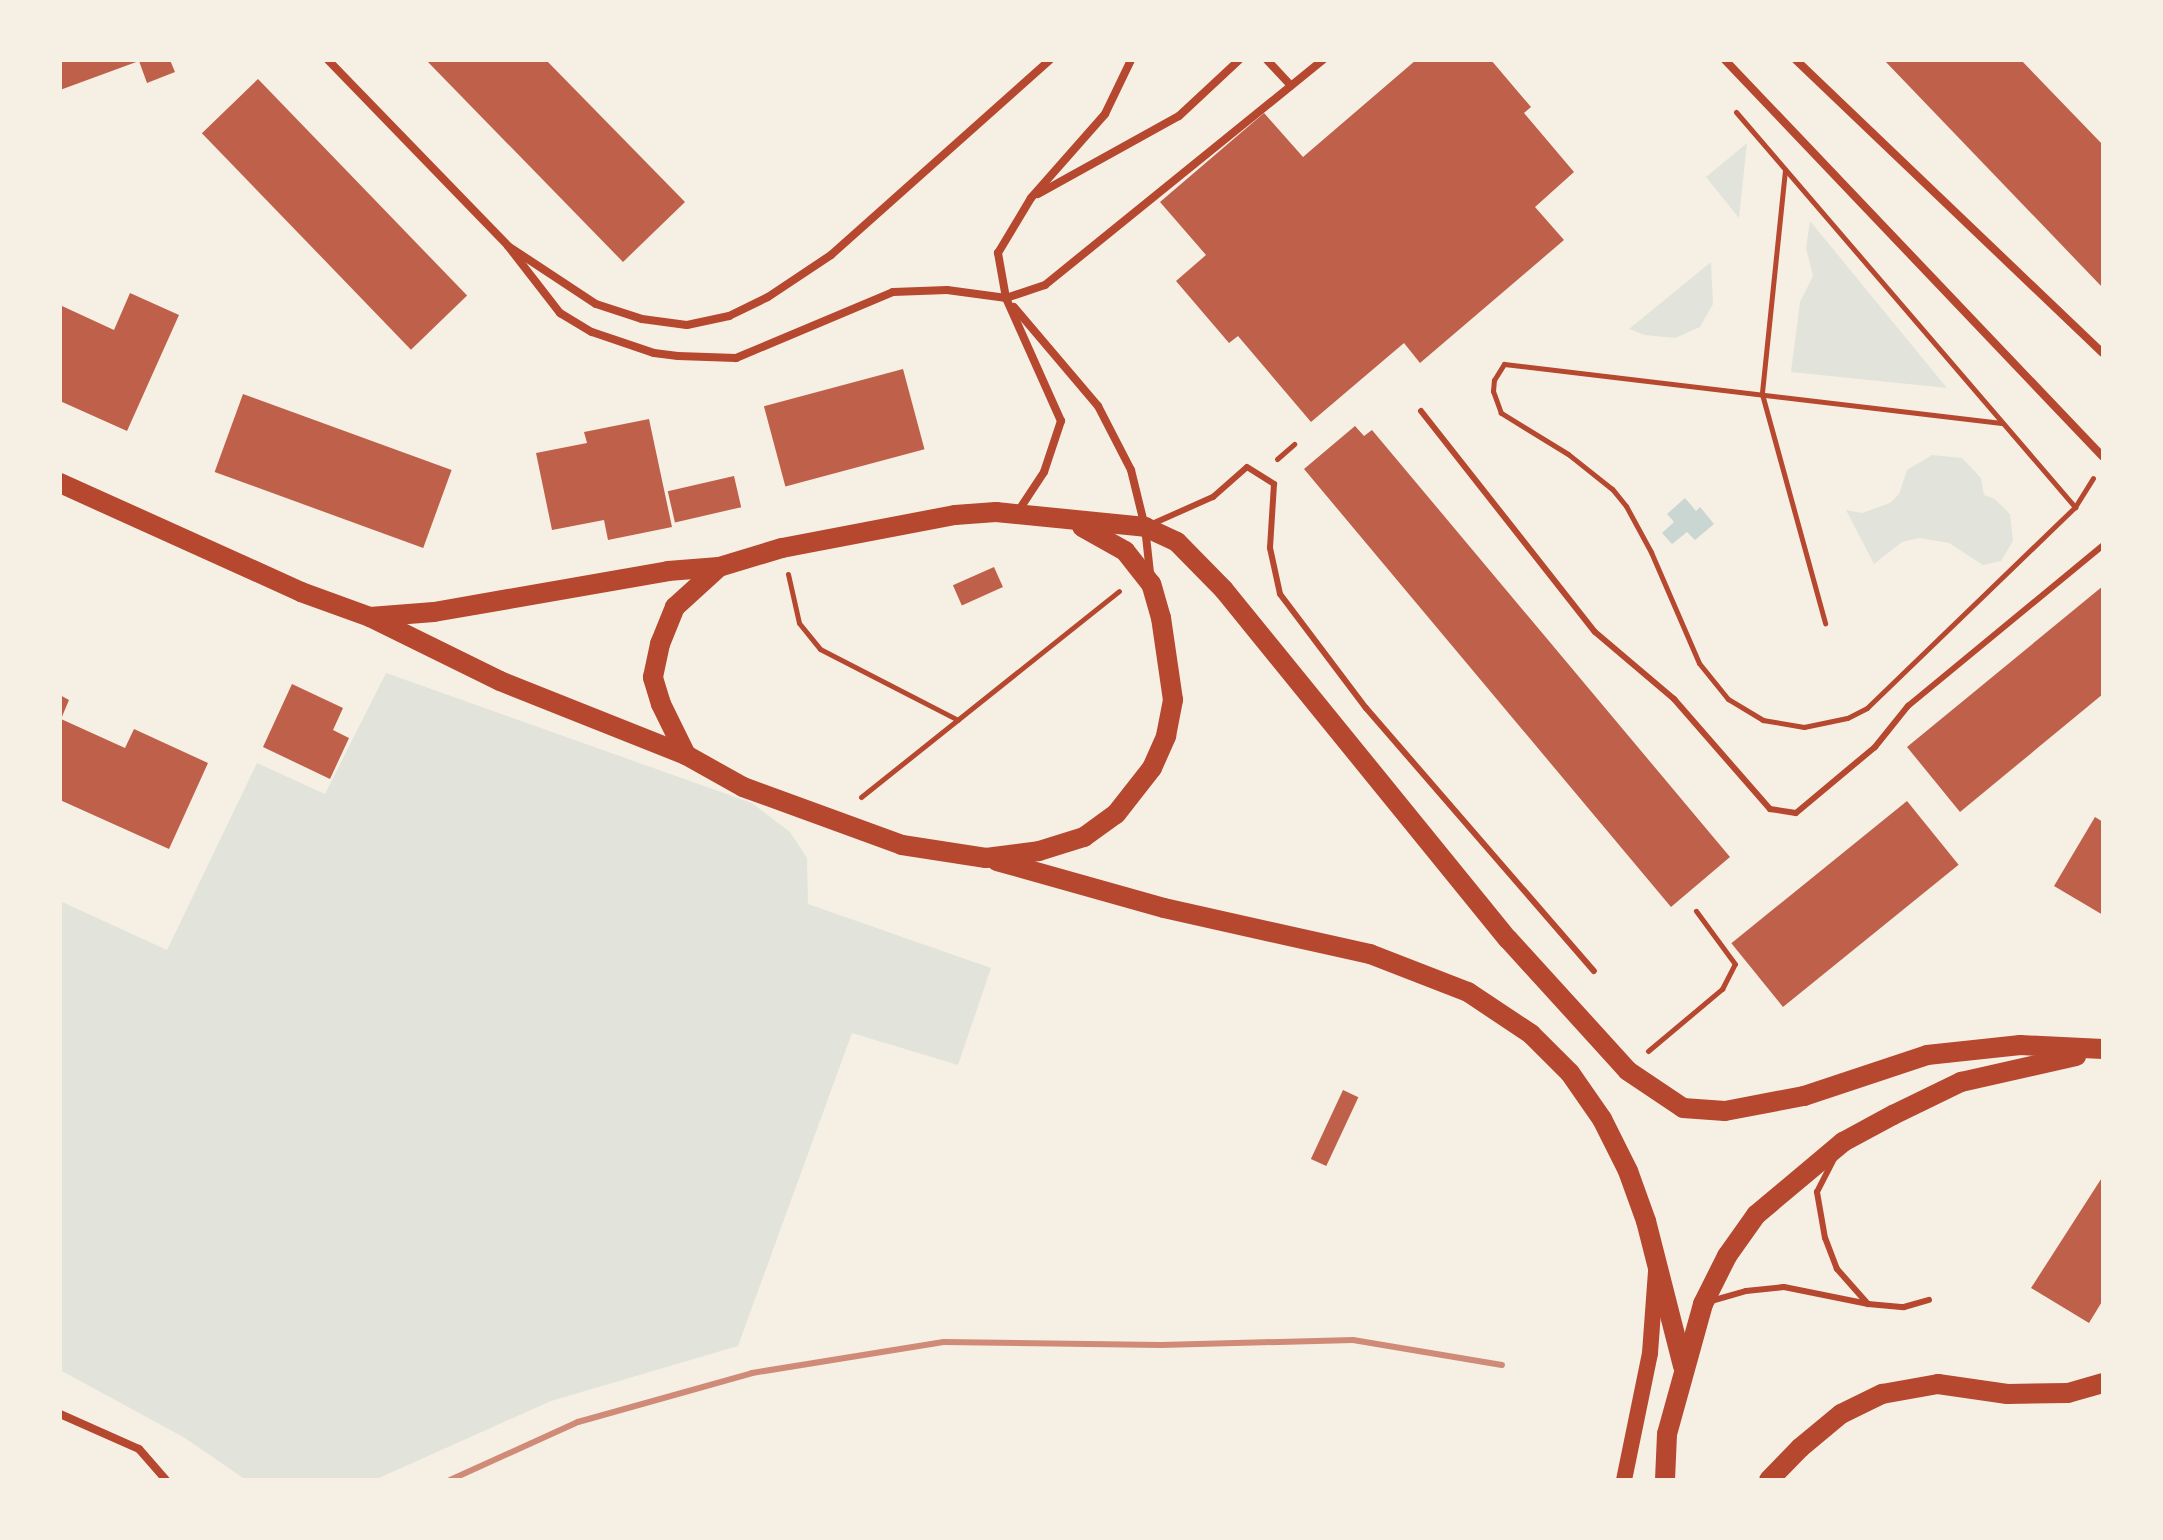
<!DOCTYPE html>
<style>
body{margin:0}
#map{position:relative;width:2163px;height:1540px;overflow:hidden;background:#f6efe4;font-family:Barlow,sans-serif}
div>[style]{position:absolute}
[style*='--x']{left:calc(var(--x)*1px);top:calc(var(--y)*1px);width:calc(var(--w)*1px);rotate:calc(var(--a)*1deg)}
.green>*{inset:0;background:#e2e4dc}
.water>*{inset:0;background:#c9d6d2}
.building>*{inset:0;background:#bf614a;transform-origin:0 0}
.path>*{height:5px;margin:-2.5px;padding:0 2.5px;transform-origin:2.5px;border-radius:2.5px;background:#b5482f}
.service>*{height:6px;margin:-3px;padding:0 3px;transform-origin:3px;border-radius:3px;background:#b5482f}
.minor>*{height:8px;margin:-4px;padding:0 4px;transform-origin:4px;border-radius:4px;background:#b5482f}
.secondary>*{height:16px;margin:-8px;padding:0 8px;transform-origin:8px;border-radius:8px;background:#b5482f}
.primary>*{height:20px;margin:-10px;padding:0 10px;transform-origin:10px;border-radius:10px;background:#b5482f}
.rail>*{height:6px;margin:-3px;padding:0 3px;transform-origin:3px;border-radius:3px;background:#cf8b77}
span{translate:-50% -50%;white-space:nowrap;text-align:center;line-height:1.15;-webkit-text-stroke:8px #f6efe4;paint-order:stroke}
.frame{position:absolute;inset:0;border:62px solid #f6efe4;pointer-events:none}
</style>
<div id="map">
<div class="green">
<div style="clip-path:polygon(1747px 143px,1739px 218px,1706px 177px)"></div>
<div style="clip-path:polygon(1810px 221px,1947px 388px,1791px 372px,1800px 302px,1813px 276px,1806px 248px)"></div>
<div style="clip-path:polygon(1711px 262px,1713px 304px,1700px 327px,1675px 338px,1645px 335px,1629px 329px)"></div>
<div style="clip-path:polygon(1932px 455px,1962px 458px,1981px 478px,1984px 495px,1995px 499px,2010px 514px,2013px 541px,2001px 561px,1983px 565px,1949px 543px,1919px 538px,1902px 542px,1874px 564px,1846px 510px,1862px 513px,1890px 503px,1899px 494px,1907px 470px)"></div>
<div style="clip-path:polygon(386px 673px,752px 803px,790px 832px,807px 858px,808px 904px,991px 968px,958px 1065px,852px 1033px,738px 1346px,551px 1401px,379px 1478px,246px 1480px,185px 1438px,60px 1370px,60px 901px,167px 950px,257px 763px,325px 794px)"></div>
</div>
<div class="water">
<div style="clip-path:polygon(1685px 498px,1696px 511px,1700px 507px,1714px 524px,1695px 540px,1687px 532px,1672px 544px,1662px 533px,1674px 522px,1667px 514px)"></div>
</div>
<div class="building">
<div style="clip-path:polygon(60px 60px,170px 60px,175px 72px,147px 83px,139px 61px,60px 90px)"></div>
<div style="clip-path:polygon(426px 60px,546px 60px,685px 202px,623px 262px)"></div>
<div style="clip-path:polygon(1416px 60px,1491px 60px,1531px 107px,1524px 113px,1574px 172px,1535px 207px,1564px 240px,1420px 363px,1404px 343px,1311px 422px,1238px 336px,1229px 343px,1176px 281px,1206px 255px,1160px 202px,1264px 113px,1303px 157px)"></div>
<div style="clip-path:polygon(1884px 60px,2021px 60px,2103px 145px,2103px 288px)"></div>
<div style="left:258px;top:79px;width:301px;height:78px;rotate:46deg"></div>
<div style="clip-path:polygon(130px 293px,179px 315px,127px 431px,60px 401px,60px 310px,62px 306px,114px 330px)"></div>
<div style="left:903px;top:369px;width:83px;height:144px;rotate:75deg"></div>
<div style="left:243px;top:394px;width:222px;height:83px;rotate:20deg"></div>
<div style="clip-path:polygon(649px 419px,672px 527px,608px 540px,604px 520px,552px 530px,536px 453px,587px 443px,584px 432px)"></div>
<div style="clip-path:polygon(1355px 426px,1364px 436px,1372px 430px,1730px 857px,1671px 907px,1304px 469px)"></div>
<div style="left:734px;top:476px;width:32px;height:68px;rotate:77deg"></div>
<div style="left:994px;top:567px;width:22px;height:45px;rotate:66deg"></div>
<div style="clip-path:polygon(2103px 586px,2103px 694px,1960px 812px,1907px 747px)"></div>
<div style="clip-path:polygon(292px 684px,343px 708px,333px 730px,349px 738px,330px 779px,263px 747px)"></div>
<div style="clip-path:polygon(60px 695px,69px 700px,61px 719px,125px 748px,134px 729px,208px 763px,169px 849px,60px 800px)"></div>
<div style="left:1907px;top:801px;width:82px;height:226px;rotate:51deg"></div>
<div style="clip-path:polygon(2095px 817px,2103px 822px,2103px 915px,2054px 886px)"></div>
<div style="left:1343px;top:1090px;width:17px;height:76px;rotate:25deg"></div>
<div style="clip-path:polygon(2103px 1176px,2103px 1300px,2089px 1323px,2031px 1288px)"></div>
</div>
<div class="path">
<div style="--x:1736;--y:112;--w:521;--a:49.36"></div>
<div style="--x:2075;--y:507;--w:289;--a:136"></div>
<div style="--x:1867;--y:708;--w:22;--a:153"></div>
<div style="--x:1847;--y:718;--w:44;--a:168.2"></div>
<div style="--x:1804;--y:727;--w:42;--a:-170.3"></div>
<div style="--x:1763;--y:720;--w:41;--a:-149"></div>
<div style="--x:1728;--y:699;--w:46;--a:-128.9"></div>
<div style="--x:1699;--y:663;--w:121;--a:-113.4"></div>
<div style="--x:1651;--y:552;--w:52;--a:-118.5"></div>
<div style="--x:1626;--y:506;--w:22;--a:-129"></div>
<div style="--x:1612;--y:489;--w:56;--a:-141.5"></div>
<div style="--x:1568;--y:454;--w:79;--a:-148.5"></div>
<div style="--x:1501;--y:413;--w:23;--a:-110"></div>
<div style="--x:1493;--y:391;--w:11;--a:-85"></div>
<div style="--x:1494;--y:380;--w:19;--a:-58"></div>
<div style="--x:1504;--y:364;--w:501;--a:6.76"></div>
<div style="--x:1785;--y:170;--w:225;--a:95.9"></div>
<div style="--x:1762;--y:394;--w:238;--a:74.6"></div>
<div style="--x:1277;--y:459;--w:23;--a:-41"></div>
<div style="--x:2075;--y:507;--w:34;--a:-58"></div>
<div style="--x:788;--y:574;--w:50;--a:77.3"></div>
<div style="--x:799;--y:623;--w:33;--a:51"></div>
<div style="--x:820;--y:649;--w:155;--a:27.2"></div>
<div style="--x:861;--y:797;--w:330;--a:-38.6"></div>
<div style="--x:1648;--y:1051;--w:97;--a:-40"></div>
<div style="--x:1722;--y:989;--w:28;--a:-63"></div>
<div style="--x:1735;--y:964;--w:66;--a:-126.3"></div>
</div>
<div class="service">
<div style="--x:1421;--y:411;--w:281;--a:51.8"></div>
<div style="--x:1595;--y:632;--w:104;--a:40.3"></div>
<div style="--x:1674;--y:699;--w:146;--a:48.9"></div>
<div style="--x:1770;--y:809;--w:26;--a:9"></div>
<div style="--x:1796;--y:813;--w:103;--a:-39.9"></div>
<div style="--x:1875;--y:747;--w:53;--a:-51.2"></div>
<div style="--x:1908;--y:706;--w:253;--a:-39.5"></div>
<div style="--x:1152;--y:524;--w:67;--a:-23.9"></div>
<div style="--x:1213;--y:497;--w:45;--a:-41.4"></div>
<div style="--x:1247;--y:467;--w:32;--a:32"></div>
<div style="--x:1274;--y:484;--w:64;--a:93.6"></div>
<div style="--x:1270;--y:548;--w:47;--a:77.7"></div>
<div style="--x:1280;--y:594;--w:143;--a:53"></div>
<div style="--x:1366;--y:708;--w:348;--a:49.1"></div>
<div style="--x:1711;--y:1301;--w:36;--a:-16"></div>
<div style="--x:1746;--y:1291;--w:38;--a:-6"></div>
<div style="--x:1784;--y:1287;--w:86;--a:11.4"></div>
<div style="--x:1868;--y:1304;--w:47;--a:-131.5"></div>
<div style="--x:1837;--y:1269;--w:33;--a:-111"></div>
<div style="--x:1825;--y:1238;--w:47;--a:-99.9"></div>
<div style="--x:1817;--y:1192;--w:37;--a:-63"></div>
<div style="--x:1868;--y:1304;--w:36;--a:5"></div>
<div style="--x:1904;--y:1307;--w:26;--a:-16"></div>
</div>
<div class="minor">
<div style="--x:328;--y:60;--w:259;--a:45.9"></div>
<div style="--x:508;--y:246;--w:105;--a:33.4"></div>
<div style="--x:596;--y:304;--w:48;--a:18.1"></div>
<div style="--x:642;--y:319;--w:45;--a:7.6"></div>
<div style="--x:687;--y:325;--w:43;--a:-12.1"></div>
<div style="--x:729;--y:316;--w:43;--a:-26"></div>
<div style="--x:768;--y:297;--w:76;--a:-33.7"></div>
<div style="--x:831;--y:255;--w:293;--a:-41.7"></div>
<div style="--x:1267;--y:60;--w:35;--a:47"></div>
<div style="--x:1725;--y:60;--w:548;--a:46.4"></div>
<div style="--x:1796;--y:60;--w:424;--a:43.7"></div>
<div style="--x:1038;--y:194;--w:161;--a:-29"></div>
<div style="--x:1179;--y:116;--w:82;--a:-43"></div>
<div style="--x:508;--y:246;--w:85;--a:52.2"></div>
<div style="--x:560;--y:313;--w:37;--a:31"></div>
<div style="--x:592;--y:332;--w:65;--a:18.7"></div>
<div style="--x:654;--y:353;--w:24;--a:7"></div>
<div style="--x:678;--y:356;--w:58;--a:2"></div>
<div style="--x:736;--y:358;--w:170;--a:-22.8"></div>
<div style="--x:893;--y:292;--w:54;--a:-2.1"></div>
<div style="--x:947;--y:290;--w:60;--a:7.7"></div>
<div style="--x:1006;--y:298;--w:41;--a:-18.4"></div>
<div style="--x:1045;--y:285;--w:358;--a:-39"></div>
<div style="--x:1014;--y:307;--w:130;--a:49.7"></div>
<div style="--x:1098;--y:406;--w:72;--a:62.7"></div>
<div style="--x:1131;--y:470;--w:59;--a:76.2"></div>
<div style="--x:1145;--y:527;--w:46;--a:83.8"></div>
<div style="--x:1017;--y:513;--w:49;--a:-56.6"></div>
<div style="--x:1044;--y:472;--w:54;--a:-71.6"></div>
<div style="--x:1061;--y:421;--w:135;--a:-114.1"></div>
<div style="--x:1006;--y:298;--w:46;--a:-100.1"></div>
<div style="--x:998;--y:253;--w:64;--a:-59"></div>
<div style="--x:1031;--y:198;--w:112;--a:-48.6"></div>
<div style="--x:1105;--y:114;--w:60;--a:-64.3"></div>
<div style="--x:60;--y:1414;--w:86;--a:23.9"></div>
<div style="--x:139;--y:1449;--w:41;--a:48.9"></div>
</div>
<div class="secondary">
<div style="--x:1624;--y:1480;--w:130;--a:-78.4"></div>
<div style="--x:1650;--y:1353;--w:81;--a:-85.8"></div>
</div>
<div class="primary">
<div style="--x:60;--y:483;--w:265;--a:24.3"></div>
<div style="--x:301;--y:592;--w:73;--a:19.9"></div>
<div style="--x:370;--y:617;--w:145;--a:26.2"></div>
<div style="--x:500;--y:681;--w:200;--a:21.7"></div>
<div style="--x:686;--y:755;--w:65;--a:29.3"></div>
<div style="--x:743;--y:787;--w:169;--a:20"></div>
<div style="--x:902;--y:845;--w:85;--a:8.8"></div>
<div style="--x:986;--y:858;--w:53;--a:-7.5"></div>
<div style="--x:1039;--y:851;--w:47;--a:-17.3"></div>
<div style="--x:1084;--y:837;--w:39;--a:-36"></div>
<div style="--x:1116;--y:814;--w:58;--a:-52"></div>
<div style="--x:1152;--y:768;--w:35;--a:-66"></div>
<div style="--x:1166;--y:736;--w:37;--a:-79"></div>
<div style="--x:1173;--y:700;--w:83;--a:-98.3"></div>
<div style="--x:1161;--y:618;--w:35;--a:-106"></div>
<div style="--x:1151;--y:584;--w:42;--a:-128.2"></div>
<div style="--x:1125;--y:551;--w:49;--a:-150.8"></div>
<div style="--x:370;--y:617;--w:64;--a:-4.5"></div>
<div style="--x:434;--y:612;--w:238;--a:-9.9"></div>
<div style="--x:668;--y:571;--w:51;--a:-4.5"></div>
<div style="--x:719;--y:567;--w:66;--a:-16.8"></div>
<div style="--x:782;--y:548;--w:176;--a:-10.8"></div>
<div style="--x:955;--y:515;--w:41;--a:-4.2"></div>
<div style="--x:996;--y:512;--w:150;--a:5.7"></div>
<div style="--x:1145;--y:527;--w:35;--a:25"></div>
<div style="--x:1177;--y:542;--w:67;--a:45.6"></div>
<div style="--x:1224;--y:590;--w:450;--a:50.9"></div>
<div style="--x:1508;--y:939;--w:178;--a:47.7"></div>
<div style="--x:1628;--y:1071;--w:66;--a:33.9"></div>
<div style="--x:1683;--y:1108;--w:42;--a:4.1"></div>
<div style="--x:1725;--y:1111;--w:80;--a:-10.8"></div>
<div style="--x:1804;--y:1096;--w:130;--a:-18.4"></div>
<div style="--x:1927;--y:1055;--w:94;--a:-6.1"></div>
<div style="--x:2020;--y:1045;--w:83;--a:2.8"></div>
<div style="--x:686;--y:755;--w:57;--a:-116.1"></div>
<div style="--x:661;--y:704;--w:28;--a:-107"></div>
<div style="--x:653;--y:677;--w:34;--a:-78"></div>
<div style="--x:660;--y:644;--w:40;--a:-68"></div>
<div style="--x:675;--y:607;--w:59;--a:-42.3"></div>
<div style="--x:997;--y:861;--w:173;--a:15.7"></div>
<div style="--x:1164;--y:908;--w:211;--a:12.6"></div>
<div style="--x:1370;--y:954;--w:105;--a:21.2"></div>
<div style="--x:1468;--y:992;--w:76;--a:33.7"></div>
<div style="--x:1531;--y:1034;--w:55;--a:45"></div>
<div style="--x:1570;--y:1073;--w:56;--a:55.2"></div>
<div style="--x:1602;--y:1119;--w:58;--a:63.4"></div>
<div style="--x:1628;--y:1171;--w:53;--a:70.2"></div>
<div style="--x:1646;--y:1221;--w:150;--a:75.7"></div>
<div style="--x:1665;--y:1480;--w:46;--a:-87.5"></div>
<div style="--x:1667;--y:1434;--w:135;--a:-74.5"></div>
<div style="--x:1703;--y:1304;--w:54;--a:-63.4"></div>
<div style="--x:1727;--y:1256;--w:50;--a:-54.7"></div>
<div style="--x:1756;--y:1215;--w:114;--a:-40"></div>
<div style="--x:1843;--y:1142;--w:57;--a:-28.4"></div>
<div style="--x:1893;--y:1115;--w:76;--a:-25.9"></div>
<div style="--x:1961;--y:1082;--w:118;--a:-12.7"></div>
<div style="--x:1769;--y:1480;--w:45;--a:-45.9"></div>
<div style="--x:1800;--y:1448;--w:53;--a:-39.7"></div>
<div style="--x:1841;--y:1414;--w:46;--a:-26"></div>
<div style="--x:1882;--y:1394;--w:57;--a:-10.1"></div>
<div style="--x:1938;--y:1384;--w:70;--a:8.2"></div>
<div style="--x:2007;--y:1394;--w:61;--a:-0.9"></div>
<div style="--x:2068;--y:1393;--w:36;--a:-16"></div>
</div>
<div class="rail">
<div style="--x:450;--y:1480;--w:141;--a:-24.4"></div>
<div style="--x:578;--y:1422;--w:181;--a:-15.7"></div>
<div style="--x:752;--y:1373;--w:194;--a:-9.2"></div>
<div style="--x:944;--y:1342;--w:217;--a:0.8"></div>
<div style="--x:1161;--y:1345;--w:192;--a:-1.5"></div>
<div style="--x:1353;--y:1340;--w:151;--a:9.5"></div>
</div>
<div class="frame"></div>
</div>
